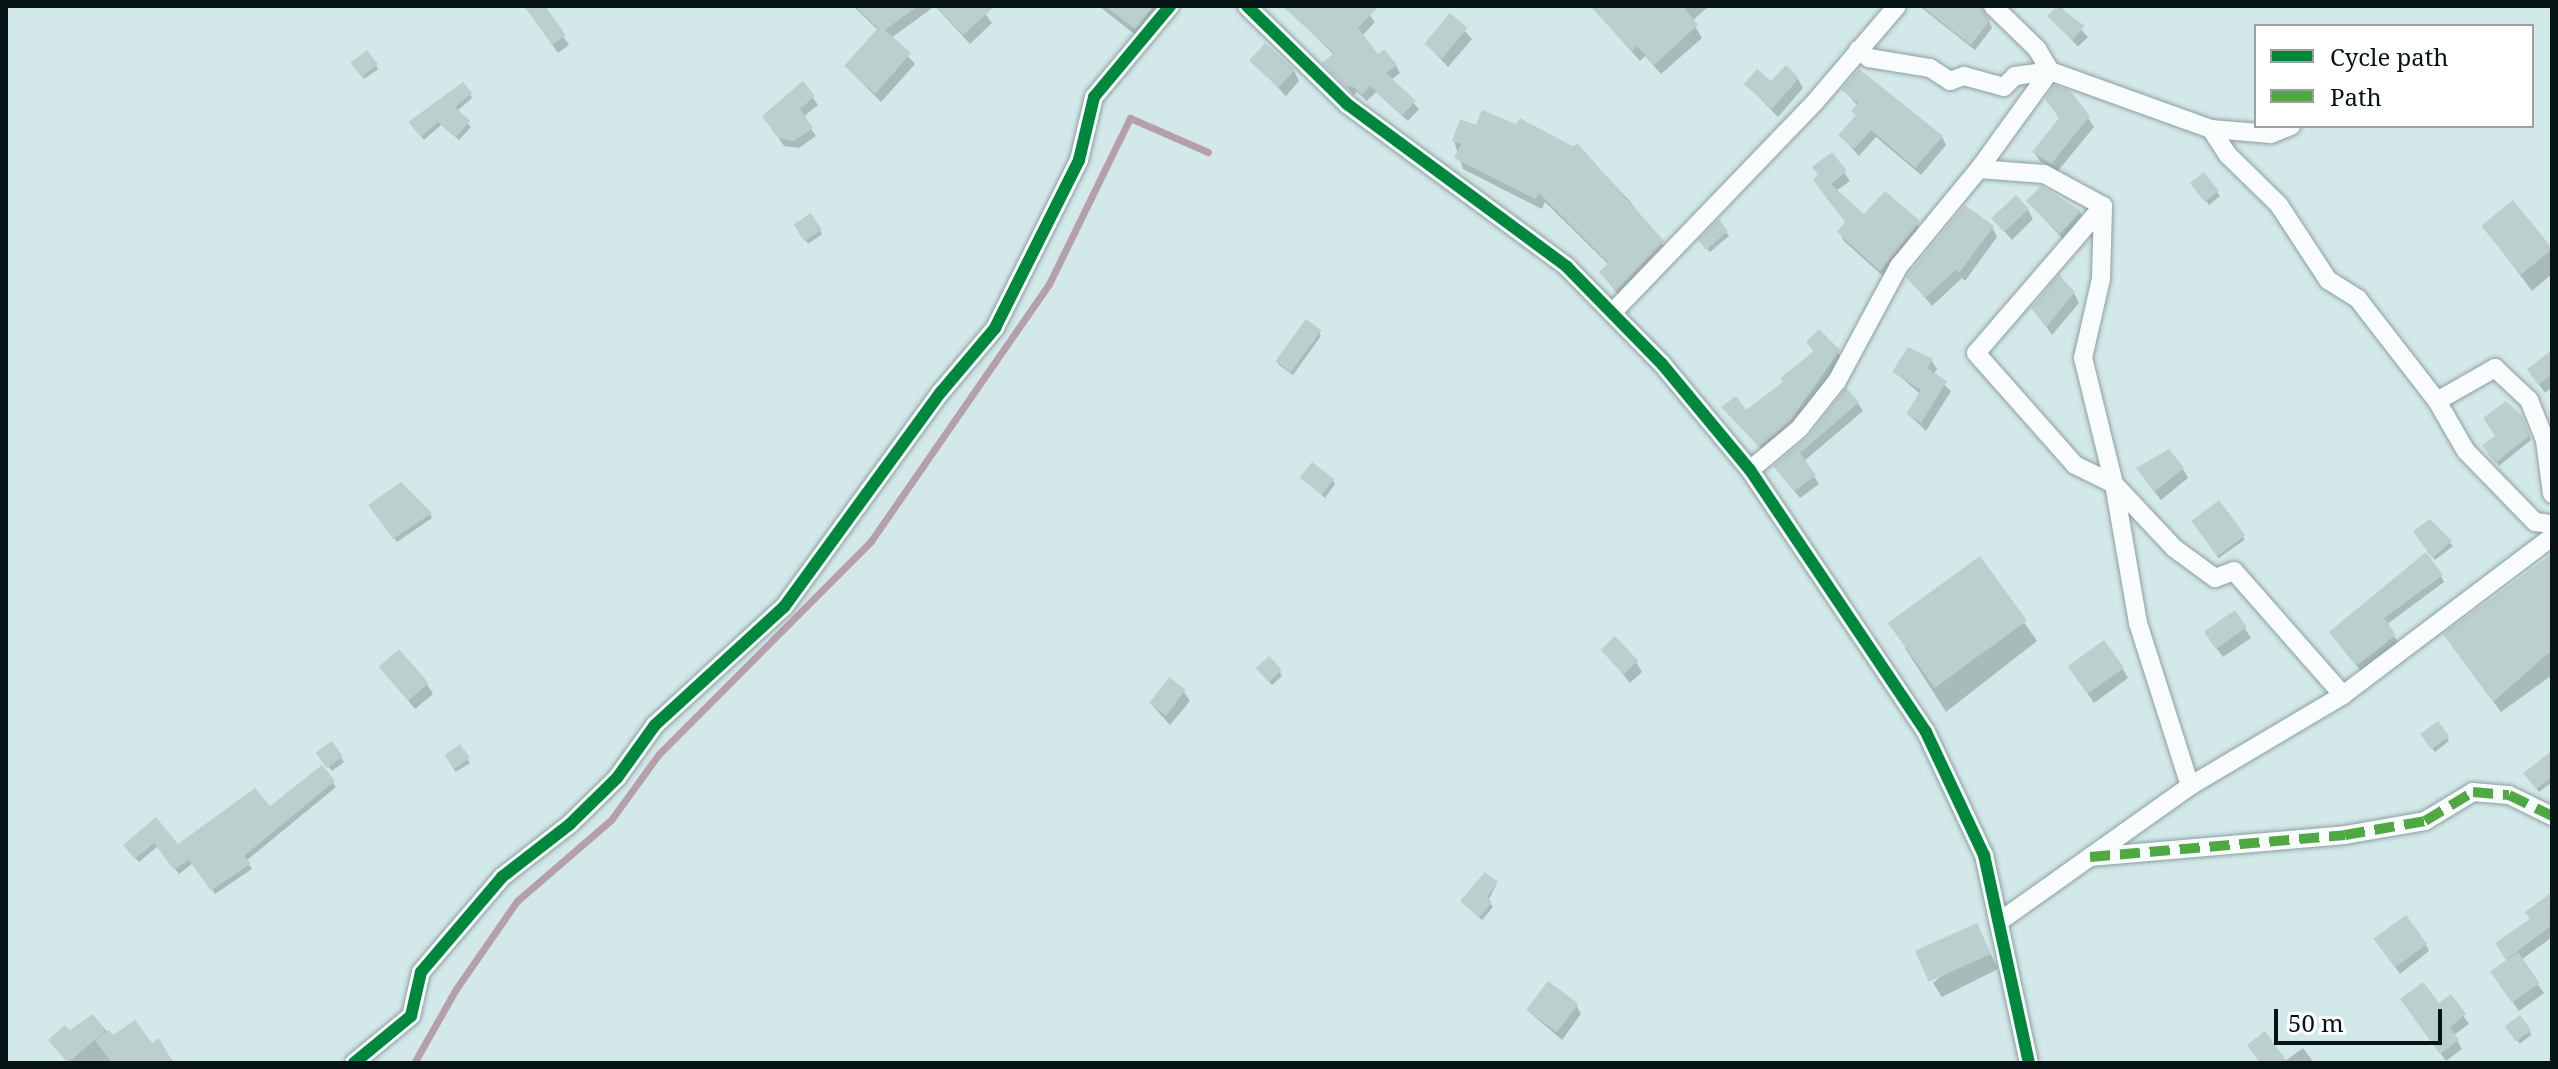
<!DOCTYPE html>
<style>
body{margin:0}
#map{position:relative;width:2558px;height:1069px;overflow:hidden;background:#d3e9e9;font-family:"Noto Serif",serif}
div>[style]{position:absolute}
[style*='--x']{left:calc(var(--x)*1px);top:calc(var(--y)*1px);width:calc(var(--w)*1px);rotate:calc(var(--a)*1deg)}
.shadow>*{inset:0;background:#0003;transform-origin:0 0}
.stream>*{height:7px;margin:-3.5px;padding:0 3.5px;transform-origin:3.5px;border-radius:3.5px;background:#b49fab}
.building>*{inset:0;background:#bbcfcf;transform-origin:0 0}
.roads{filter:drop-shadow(0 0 2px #8e9f9f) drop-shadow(0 0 2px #8e9f9f)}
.street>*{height:18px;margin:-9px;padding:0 9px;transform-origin:9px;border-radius:9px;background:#f8fcfc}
.quiet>*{height:10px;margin-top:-5px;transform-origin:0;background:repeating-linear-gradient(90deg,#50a842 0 20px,transparent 0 30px)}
.cycleway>*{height:12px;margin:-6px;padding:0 6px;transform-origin:6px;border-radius:6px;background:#00873e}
span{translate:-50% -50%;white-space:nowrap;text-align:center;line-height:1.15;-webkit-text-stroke:6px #fff;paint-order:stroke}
.frame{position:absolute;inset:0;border:8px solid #061415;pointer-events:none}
.legend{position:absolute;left:2254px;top:24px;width:280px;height:104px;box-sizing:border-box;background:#fff;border:2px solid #9ba1a1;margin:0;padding:10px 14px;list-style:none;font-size:24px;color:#061415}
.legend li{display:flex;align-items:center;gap:16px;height:40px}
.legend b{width:40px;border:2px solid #9ba1a1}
.scale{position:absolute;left:2274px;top:1009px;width:168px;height:36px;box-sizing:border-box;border:4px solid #061415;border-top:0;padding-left:10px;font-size:24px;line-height:28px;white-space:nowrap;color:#061415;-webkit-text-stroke:6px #fff;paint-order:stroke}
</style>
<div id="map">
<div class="shadow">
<div style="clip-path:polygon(525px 6px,542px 6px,569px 45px,558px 53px)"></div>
<div style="clip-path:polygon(853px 6px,980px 6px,992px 23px,970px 44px,935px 6px,891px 38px,915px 64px,881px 102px,846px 67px,878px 30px)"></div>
<div style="clip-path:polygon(1099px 6px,1174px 6px,1143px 41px)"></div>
<div style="clip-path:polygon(1285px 6px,1362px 6px,1375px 22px,1362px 36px,1377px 56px,1396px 66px,1400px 73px,1391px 80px,1419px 109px,1408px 121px,1376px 92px,1367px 101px,1357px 92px,1354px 95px,1325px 63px,1334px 55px)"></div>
<div style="clip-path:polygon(1591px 6px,1709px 6px,1692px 21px,1702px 38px,1661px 74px,1645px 56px,1640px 61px)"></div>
<div style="clip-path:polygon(1919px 6px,1982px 6px,1992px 28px,1975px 50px)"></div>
<div style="left:2060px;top:6px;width:42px;height:14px;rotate:48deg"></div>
<div style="clip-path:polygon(1450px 15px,1472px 39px,1448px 67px,1426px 43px)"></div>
<div style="clip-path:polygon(1252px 61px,1294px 71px,1299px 81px,1286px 96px)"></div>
<div style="clip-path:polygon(376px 65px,378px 69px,364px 79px,355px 67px)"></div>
<div style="clip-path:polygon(1798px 79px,1803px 88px,1778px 117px,1746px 84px)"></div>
<div style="clip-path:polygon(803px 84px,818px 105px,803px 117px,816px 136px,799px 148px,784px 146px,769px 124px)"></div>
<div style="clip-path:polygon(1844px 90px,1942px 137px,1946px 145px,1921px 175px,1876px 137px,1859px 156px,1840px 135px,1857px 116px,1858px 106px)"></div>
<div style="clip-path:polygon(470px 94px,472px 98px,456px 112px,471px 127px,459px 140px,441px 125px,424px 140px,413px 127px)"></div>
<div style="clip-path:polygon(2088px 118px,2094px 127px,2057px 172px,2040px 161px,2034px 152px)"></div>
<div style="clip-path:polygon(1454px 141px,1577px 146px,1629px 200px,1669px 253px,1623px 301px,1601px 273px,1609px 265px,1545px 202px,1542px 209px,1463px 169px)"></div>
<div style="clip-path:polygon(1832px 155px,1850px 181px,1836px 191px,1864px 217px,1885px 193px,1923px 231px,1885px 278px,1844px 241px,1839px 232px,1847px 224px,1820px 189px)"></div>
<div style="clip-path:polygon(2204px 175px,2220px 196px,2209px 205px,2195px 187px)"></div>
<div style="clip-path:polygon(2041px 188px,2080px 212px,2085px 222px,2066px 242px,2028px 202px)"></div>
<div style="clip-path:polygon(2513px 203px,2552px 252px,2552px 274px,2532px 291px,2484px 227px)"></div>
<div style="clip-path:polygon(2028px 210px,2033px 219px,2012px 240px,1994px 219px)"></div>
<div style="left:810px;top:216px;width:22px;height:17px;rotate:56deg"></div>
<div style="clip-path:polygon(1719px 222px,1729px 236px,1710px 252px,1703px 245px)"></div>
<div style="clip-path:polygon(1992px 227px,1997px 237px,1965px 281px,1962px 278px,1932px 306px,1909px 278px)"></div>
<div style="clip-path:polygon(2074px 293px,2079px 303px,2052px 335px,2033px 308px)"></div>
<div style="clip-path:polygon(1319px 332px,1321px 336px,1293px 375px,1279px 365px,1277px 362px)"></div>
<div style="clip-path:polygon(1808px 343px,1838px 352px,1843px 360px,1794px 428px,1765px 453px,1724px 407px,1746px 413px,1785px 383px,1815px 353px)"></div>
<div style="clip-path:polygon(1909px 349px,1931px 360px,1937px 369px,1933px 375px,1951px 391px,1926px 431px,1908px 414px,1920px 394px,1895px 372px)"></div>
<div style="clip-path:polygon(2552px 353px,2552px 387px,2545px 393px,2535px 379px)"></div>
<div style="clip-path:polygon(1858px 403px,1863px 411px,1804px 461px,1819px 484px,1800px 498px,1781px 475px,1810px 438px)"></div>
<div style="clip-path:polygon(2524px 422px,2531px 440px,2499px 466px,2485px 446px)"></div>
<div style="clip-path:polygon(2183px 469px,2188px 478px,2161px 500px,2144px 478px)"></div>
<div style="clip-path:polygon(1302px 478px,1333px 480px,1335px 484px,1325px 498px)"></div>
<div style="left:2219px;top:503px;width:45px;height:32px;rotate:55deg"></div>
<div style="clip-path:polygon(373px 510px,430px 514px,432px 518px,397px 542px)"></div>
<div style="clip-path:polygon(2429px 522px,2453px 546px,2435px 560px,2417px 536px)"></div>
<div style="clip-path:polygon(2552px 556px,2552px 675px,2501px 712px,2452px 646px)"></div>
<div style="clip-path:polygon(1980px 559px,2037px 641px,1946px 712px,1905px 648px)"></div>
<div style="clip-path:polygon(2441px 576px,2444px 582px,2386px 625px,2398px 642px,2361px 671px,2335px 638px)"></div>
<div style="clip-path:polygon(2235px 613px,2251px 638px,2223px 657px,2212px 642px)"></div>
<div style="clip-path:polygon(1603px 650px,1636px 662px,1642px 672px,1630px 683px)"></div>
<div style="clip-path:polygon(381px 667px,427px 684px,433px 694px,415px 709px)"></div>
<div style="clip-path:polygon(2123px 669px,2128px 678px,2094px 703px,2076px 677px)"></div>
<div style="clip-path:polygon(1261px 672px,1280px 672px,1282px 676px,1272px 685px)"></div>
<div style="clip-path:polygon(1184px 692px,1190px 701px,1170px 725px,1150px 703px)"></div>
<div style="clip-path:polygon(2447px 737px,2449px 741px,2435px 752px,2425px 739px)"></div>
<div style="clip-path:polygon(331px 744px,344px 762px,332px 771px,321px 757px)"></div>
<div style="left:460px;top:747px;width:19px;height:17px;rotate:58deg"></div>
<div style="clip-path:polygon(2552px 754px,2552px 782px,2539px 792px,2528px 777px)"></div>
<div style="clip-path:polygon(322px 768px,336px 787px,246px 861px,252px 869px,215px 894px,193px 863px,179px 874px,158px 846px,139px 862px,128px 850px,155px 820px,177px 847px,270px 808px)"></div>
<div style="clip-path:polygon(1497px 883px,1488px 901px,1493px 907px,1482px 920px,1462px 902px)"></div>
<div style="clip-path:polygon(2552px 894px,2552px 937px,2521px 960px,2544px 993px,2519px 1011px,2498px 981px,2508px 961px,2497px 944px,2532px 920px)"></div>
<div style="clip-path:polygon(1984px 940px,1998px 969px,1942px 997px,1933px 983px)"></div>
<div style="clip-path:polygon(2426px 945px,2429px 951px,2400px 974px,2380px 946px)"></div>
<div style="clip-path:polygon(2450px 997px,2469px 1024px,2454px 1035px,2462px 1049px,2446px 1061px,2407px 1008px,2439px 1006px)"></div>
<div style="clip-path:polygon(1576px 1005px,1581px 1014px,1562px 1040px,1528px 1011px)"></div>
<div style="clip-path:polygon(93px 1016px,113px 1038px,152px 1046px,159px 1041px,174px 1063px,66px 1063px,69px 1033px)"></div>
<div style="left:2519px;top:1018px;width:21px;height:15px;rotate:53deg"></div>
<div style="clip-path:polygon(2303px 1048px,2314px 1063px,2261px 1063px,2284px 1062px)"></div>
</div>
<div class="stream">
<div style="--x:414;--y:1063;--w:85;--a:-60.4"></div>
<div style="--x:456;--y:989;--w:107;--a:-55.3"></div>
<div style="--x:517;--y:901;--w:124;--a:-40.8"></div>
<div style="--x:611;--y:820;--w:80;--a:-54.1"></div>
<div style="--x:658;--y:755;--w:302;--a:-45.1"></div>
<div style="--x:871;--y:541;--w:313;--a:-55.3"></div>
<div style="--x:1049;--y:284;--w:185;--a:-64"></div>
<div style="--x:1130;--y:118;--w:85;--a:23.6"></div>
</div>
<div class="building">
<div style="clip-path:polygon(524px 6px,545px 6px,566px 35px,552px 45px)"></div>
<div style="clip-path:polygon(855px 6px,918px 6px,885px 30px,911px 53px,875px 94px,844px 66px,878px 28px)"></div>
<div style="clip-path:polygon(936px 6px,995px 6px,963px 35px)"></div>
<div style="clip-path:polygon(1105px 6px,1154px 6px,1135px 29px)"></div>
<div style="clip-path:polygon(1282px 6px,1379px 6px,1358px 28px,1378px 54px,1384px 49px,1397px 65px,1386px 73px,1416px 101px,1402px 115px,1370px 86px,1362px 95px,1352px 86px,1348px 88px,1322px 63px,1334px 53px)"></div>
<div style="clip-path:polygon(1590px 6px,1683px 6px,1698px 25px,1654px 65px,1637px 46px,1632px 51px)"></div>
<div style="clip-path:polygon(1921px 6px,1981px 6px,1990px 20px,1971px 45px)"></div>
<div style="clip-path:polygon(2057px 6px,2085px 26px,2072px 40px,2047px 16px)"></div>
<div style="left:1450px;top:13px;width:23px;height:40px;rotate:40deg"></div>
<div style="left:1265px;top:43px;width:40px;height:24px;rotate:42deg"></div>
<div style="left:367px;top:50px;width:18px;height:21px;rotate:52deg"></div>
<div style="clip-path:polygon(1786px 65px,1799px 78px,1772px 109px,1744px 84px,1757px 69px,1771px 81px)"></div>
<div style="clip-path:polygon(1859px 69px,1943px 136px,1915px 168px,1871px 130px,1854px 149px,1838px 135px,1856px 115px,1851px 111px,1858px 103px,1841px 90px)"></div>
<div style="clip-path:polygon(803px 81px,815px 96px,800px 109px,813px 128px,794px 141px,778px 138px,762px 116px)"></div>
<div style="clip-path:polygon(463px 82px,472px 93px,455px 107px,470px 121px,456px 137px,438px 122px,421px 137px,408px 122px)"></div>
<div style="clip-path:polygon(2054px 85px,2070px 91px,2090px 116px,2051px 164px,2032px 152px,2059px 118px,2045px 99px)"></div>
<div style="clip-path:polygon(1482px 110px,1516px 124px,1520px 118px,1574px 147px,1577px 143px,1664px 241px,1616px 291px,1599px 272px,1609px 263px,1539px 193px,1535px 199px,1454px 158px,1461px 144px,1452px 141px,1460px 119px,1476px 125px)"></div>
<div style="clip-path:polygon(1832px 152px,1847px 171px,1831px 184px,1864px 214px,1885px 191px,1920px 221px,1880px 271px,1837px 232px,1845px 222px,1813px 180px,1818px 175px,1812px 167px)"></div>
<div style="left:2204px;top:172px;width:24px;height:18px;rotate:52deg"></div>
<div style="clip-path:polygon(2041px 186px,2081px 211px,2060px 234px,2026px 201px)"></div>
<div style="left:2016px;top:195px;width:19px;height:34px;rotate:47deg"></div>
<div style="left:2513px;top:200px;width:63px;height:41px;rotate:51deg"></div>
<div style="clip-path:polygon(1965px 205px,1994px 226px,1959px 273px,1956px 270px,1925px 298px,1906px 277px)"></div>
<div style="left:811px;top:213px;width:20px;height:21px;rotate:57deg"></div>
<div style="clip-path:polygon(1719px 219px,1728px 231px,1706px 250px,1698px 240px)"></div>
<div style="clip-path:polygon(2059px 275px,2075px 292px,2046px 327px,2031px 308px)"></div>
<div style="left:1306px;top:319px;width:19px;height:52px;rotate:36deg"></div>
<div style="clip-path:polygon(1819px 329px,1840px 350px,1790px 421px,1759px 447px,1721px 407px,1736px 396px,1746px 410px,1783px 382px,1780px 378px,1814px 351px,1806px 342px)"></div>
<div style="clip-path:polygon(1908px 347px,1933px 359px,1927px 368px,1947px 381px,1921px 423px,1906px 414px,1921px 390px,1892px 372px)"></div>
<div style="clip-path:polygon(2552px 350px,2552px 374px,2538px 385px,2527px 369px)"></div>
<div style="clip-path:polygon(1846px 388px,1859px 402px,1800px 453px,1816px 475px,1794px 491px,1773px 466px,1808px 437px)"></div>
<div style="clip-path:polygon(2506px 401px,2522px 416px,2530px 435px,2495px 463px,2482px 445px,2495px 436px,2483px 418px)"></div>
<div style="clip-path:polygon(2169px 449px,2184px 468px,2154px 492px,2136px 468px)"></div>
<div style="left:1312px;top:462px;width:28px;height:20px;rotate:38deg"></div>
<div style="clip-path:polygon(401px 482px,432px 513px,393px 539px,368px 505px)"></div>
<div style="left:2219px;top:500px;width:44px;height:35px;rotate:53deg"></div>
<div style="clip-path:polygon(2430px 519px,2452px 541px,2432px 558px,2413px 531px)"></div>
<div style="clip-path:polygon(2426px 552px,2443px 575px,2384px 618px,2396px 635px,2356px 666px,2329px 632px)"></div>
<div style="clip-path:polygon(2552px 554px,2552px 650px,2493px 702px,2443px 634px)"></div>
<div style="left:1980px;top:556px;width:80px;height:114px;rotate:54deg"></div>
<div style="left:2235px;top:610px;width:21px;height:38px;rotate:55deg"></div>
<div style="left:1615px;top:636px;width:34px;height:20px;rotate:47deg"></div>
<div style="left:2104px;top:640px;width:34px;height:45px;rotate:54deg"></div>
<div style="left:399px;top:649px;width:45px;height:27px;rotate:49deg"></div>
<div style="left:1269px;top:656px;width:19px;height:18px;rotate:47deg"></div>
<div style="left:1169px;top:677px;width:21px;height:33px;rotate:37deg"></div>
<div style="left:2438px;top:721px;width:19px;height:22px;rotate:54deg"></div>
<div style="left:332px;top:741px;width:19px;height:20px;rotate:55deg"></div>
<div style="left:460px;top:744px;width:17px;height:19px;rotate:54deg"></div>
<div style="clip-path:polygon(2552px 751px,2552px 777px,2536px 789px,2523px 773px)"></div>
<div style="clip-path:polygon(322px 765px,335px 781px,244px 856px,251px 863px,211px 891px,189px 860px,174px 870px,154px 843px,135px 859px,123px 845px,156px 817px,178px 844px,255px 788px,270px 806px)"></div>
<div style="clip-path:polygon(1485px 872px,1498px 882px,1487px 897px,1492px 902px,1479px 918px,1460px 901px)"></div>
<div style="clip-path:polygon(2552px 892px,2552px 925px,2506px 960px,2495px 943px,2530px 919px,2525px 912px)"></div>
<div style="left:2406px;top:915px;width:36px;height:40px;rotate:54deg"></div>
<div style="left:1977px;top:923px;width:34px;height:68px;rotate:66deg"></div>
<div style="left:2518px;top:952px;width:38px;height:34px;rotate:55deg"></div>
<div style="left:1548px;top:981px;width:38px;height:36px;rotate:37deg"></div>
<div style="clip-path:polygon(2423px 982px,2439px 1003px,2451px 994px,2466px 1014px,2450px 1027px,2459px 1040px,2440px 1054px,2400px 999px)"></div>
<div style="clip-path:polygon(93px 1014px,105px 1031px,68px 1063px,48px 1040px,65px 1025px,70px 1030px)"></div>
<div style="left:2520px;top:1015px;width:19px;height:19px;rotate:54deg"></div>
<div style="clip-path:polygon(135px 1020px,152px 1043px,159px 1038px,173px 1063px,112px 1063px,95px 1040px,109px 1030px,113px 1035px)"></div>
<div style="clip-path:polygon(2265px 1031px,2288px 1063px,2260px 1063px,2247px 1045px)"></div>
</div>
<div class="roads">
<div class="street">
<div style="--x:1247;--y:6;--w:140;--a:44.4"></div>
<div style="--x:1347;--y:104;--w:274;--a:36.5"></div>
<div style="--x:1567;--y:267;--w:136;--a:45.6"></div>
<div style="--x:1662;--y:364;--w:138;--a:50.3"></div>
<div style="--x:1750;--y:470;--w:316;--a:56.1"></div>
<div style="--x:1926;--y:732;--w:136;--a:64.8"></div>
<div style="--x:1984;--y:855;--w:213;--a:77.8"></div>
<div style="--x:1993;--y:6;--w:62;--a:44.3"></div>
<div style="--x:2037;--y:49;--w:26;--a:59"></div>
<div style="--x:1858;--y:50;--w:14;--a:36"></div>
<div style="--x:1869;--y:58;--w:62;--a:9.3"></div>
<div style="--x:1930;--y:68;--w:24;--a:33"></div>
<div style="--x:1950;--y:81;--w:15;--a:-20"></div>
<div style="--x:1964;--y:76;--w:41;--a:15.4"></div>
<div style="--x:2004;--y:87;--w:16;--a:-45"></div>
<div style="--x:2015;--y:76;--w:35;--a:-8"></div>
<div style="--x:2291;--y:126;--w:22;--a:158"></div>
<div style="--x:2271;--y:134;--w:60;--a:-175.2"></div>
<div style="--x:2211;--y:129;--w:31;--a:57"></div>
<div style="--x:2228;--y:155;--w:71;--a:44.4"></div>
<div style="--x:2279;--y:205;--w:90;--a:56.8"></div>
<div style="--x:2328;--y:280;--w:36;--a:32"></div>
<div style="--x:2358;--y:299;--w:129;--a:52.2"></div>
<div style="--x:2437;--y:401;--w:58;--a:59.9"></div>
<div style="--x:2466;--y:451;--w:99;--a:45.8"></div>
<div style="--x:2535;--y:522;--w:17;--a:7"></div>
<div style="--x:1979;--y:169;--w:65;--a:4.4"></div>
<div style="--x:2044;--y:174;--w:67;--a:28.5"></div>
<div style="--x:1612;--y:313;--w:293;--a:-46.1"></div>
<div style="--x:1815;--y:102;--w:126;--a:-49.5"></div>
<div style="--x:2437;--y:401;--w:67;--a:-29.6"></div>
<div style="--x:2495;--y:368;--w:47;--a:43.3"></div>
<div style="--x:2529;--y:400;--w:43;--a:68.2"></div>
<div style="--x:2545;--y:440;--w:54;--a:82.6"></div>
<div style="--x:1750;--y:470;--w:64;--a:-39.9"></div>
<div style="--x:1799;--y:429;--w:61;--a:-51.6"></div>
<div style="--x:1837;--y:381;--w:131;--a:-61.7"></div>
<div style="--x:1899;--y:266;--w:126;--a:-50.5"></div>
<div style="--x:1979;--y:169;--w:121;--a:-54.1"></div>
<div style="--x:2050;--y:71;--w:171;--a:19.8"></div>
<div style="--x:2190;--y:786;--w:171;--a:-107.7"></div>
<div style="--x:2138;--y:623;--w:141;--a:-99.8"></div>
<div style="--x:2114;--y:484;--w:130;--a:-103.8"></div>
<div style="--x:2083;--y:358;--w:81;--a:-77.2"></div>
<div style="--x:2101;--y:279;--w:73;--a:-88.4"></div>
<div style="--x:2103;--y:206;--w:194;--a:130.8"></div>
<div style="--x:1976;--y:353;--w:149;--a:48.5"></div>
<div style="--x:2075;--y:465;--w:43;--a:26"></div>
<div style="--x:2114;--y:484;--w:88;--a:46.8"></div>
<div style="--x:2174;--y:548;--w:51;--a:36.2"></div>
<div style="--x:2215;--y:578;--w:20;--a:-20"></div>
<div style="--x:2234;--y:571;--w:165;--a:48.7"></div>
<div style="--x:2090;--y:857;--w:256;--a:-4.9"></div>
<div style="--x:2345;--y:835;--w:81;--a:-9.9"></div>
<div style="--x:2425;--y:821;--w:56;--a:-31.1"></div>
<div style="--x:2473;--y:792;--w:36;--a:5"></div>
<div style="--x:2509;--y:795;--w:48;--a:26"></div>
<div style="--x:2000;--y:921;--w:233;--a:-35.4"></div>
<div style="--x:2190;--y:786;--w:178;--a:-30.7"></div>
<div style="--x:2343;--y:695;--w:262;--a:-37.1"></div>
<div style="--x:354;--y:1063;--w:74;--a:-39.5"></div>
<div style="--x:411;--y:1016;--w:45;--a:-77.2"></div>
<div style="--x:421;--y:972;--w:125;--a:-49.5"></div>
<div style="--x:502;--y:877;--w:86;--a:-37.9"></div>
<div style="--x:570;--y:824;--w:66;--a:-44.4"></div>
<div style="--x:617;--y:778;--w:65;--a:-54.4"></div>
<div style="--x:655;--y:725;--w:175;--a:-42.5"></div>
<div style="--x:784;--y:607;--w:266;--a:-53.9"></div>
<div style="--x:941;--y:392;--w:84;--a:-49.8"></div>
<div style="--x:995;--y:328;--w:188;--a:-63.4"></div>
<div style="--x:1079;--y:160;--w:65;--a:-76.6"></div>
<div style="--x:1094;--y:97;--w:119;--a:-50.1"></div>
</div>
</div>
<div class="quiet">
<div style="--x:2090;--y:857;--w:256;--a:-4.9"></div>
<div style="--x:2345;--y:835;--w:81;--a:-9.9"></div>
<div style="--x:2425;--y:821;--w:56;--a:-31.1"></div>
<div style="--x:2473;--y:792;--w:36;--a:5"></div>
<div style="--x:2509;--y:795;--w:48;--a:26"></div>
</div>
<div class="cycleway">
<div style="--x:1247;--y:6;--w:140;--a:44.4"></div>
<div style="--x:1347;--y:104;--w:274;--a:36.5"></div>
<div style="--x:1567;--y:267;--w:136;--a:45.6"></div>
<div style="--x:1662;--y:364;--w:138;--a:50.3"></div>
<div style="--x:1750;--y:470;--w:316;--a:56.1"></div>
<div style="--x:1926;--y:732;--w:136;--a:64.8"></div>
<div style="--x:1984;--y:855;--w:213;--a:77.8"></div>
<div style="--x:354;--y:1063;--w:74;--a:-39.5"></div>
<div style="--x:411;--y:1016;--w:45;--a:-77.2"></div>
<div style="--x:421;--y:972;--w:125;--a:-49.5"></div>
<div style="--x:502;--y:877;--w:86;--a:-37.9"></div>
<div style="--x:570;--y:824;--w:66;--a:-44.4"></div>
<div style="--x:617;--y:778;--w:65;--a:-54.4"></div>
<div style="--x:655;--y:725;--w:175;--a:-42.5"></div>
<div style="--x:784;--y:607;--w:266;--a:-53.9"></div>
<div style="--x:941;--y:392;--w:84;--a:-49.8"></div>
<div style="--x:995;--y:328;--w:188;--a:-63.4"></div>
<div style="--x:1079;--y:160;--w:65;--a:-76.6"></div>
<div style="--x:1094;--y:97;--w:119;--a:-50.1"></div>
</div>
<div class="frame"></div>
<ul class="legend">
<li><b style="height:10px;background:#00873e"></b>Cycle path</li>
<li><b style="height:10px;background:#50a842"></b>Path</li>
</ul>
<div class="scale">50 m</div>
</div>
